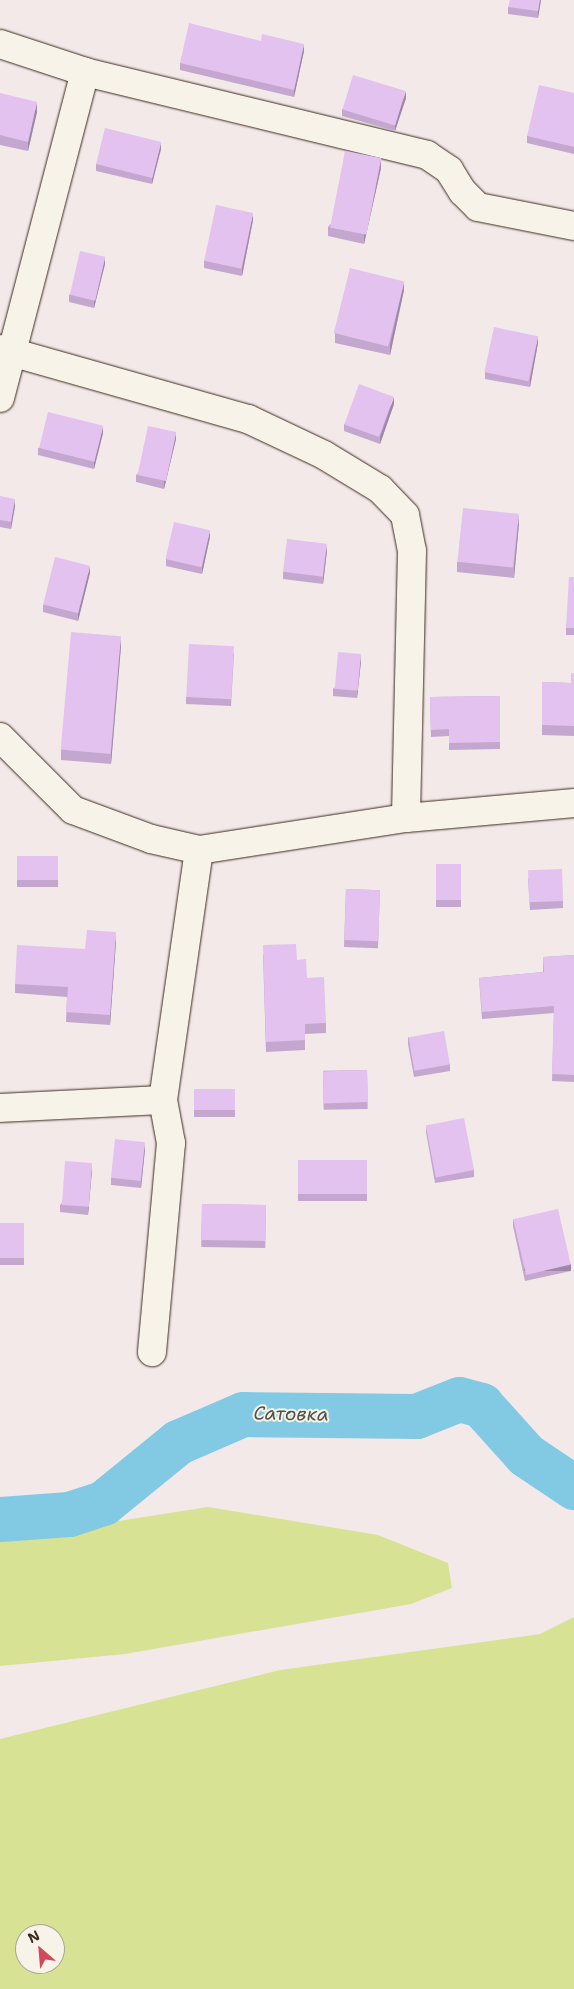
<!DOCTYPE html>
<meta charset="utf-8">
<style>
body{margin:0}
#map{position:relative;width:574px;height:1989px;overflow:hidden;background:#f3e9e9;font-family:"Shantell Sans",sans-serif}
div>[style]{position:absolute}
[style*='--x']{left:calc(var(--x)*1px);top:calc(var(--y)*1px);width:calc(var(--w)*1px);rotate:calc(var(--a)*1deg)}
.green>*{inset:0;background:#d7e295}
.river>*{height:45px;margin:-22.5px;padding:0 22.5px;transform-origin:22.5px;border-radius:22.5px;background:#82c9e3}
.roads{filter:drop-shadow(0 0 1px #3b2a1e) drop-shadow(0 0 1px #3b2a1e)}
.street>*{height:28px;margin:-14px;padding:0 14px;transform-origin:14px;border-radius:14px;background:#f7f3e8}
.wall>*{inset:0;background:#c3a7ce;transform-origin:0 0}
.shaded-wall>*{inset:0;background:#9f88a7;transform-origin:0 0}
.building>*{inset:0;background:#e3c2ef;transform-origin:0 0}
span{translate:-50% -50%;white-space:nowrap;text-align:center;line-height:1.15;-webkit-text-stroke:4px #f7f3e8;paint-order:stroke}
.water-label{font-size:19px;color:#4d524f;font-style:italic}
.north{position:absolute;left:15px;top:1924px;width:50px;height:50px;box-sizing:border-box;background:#f7f3e8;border:1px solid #aca397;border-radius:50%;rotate:333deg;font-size:14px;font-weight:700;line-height:20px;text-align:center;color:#3b2a1e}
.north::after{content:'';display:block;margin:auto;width:18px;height:22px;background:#d1495b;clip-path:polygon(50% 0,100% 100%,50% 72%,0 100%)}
</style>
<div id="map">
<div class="green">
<div style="clip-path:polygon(208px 1507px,378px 1535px,448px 1563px,452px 1588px,411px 1604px,125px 1654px,0 1666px,0 1529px,99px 1524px)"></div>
<div style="clip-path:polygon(evenodd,574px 1617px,574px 1989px,0 1989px,0 1739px,280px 1670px,540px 1634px,574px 1617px,25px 1934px,55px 1934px,55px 1964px,25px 1964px,25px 1934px)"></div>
</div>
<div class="river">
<div style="--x:0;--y:1519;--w:69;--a:-4.1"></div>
<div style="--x:69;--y:1514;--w:36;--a:-18"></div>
<div style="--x:103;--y:1503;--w:97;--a:-39.1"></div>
<div style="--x:178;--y:1442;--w:71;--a:-23.3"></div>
<div style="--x:243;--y:1414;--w:173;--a:0.7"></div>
<div style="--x:416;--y:1416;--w:46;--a:-21.6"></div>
<div style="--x:459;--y:1399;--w:23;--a:15"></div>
<div style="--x:481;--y:1405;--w:67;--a:48"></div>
<div style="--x:526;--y:1455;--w:58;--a:33.7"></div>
</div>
<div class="roads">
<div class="street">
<div style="--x:0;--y:44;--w:89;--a:18.2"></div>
<div style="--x:85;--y:72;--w:352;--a:13.6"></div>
<div style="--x:427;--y:155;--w:27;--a:34"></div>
<div style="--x:449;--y:170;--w:26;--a:58"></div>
<div style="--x:463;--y:192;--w:21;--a:45"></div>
<div style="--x:478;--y:207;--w:98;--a:11.2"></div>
<div style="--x:0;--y:349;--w:258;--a:15.8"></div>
<div style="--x:248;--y:419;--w:84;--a:25.3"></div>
<div style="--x:324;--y:455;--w:66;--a:31.3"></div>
<div style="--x:380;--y:489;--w:36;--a:46"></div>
<div style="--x:405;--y:515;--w:37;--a:79"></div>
<div style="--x:412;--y:551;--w:267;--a:91.3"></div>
<div style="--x:0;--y:398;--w:337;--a:-75.4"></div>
<div style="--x:0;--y:737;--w:103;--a:45"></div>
<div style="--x:73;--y:810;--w:83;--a:20.4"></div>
<div style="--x:151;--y:839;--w:49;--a:12.9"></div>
<div style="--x:199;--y:850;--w:253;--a:98.2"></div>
<div style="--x:163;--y:1100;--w:44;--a:79.5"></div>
<div style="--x:171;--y:1143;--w:210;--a:95.2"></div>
<div style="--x:199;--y:850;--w:209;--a:-8.8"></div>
<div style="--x:406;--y:818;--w:169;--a:-5.1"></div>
<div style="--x:0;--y:1108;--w:163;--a:-2.8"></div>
</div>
</div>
<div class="wall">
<div style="clip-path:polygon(541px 0,538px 18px,508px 14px,508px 7px)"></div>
<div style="clip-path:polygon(261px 41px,304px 51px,294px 97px,180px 70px,180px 63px)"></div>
<div style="clip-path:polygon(0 93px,37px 112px,28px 151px,0 145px)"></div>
<div style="clip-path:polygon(574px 93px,574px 154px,527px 143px,527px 136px)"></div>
<div style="clip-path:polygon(406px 98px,395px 131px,342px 116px,342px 109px)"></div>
<div style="clip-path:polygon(161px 149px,152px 184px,96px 171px,96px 164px)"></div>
<div style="clip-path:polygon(381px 168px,364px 244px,328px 236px,328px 227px)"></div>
<div style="clip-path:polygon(253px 220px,242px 276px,204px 268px,204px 261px)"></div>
<div style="clip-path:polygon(105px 264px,94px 308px,69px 302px,69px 295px)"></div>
<div style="clip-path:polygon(404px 290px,390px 355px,335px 343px,335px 333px)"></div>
<div style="clip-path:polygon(538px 343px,530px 387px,485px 379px,485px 372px)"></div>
<div style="clip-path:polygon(394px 404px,380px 444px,344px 431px,344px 424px)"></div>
<div style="clip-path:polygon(103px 433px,94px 469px,38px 455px,38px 448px)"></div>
<div style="clip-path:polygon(176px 439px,164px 489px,136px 482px,136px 475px)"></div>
<div style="clip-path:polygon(0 496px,15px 506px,11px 529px,0 527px)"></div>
<div style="clip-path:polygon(519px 523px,514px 578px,457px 572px,457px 562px)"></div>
<div style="clip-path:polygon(210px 537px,202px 574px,166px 566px,166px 559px)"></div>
<div style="clip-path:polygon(327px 551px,323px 584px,283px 579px,283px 572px)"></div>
<div style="clip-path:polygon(90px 573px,78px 621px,43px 612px,43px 605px)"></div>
<div style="clip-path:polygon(574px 577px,574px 635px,566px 635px,566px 628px)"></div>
<div style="clip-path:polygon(121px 646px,111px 764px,61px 760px,61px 750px)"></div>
<div style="clip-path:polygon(234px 653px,231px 706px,186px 704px,186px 697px)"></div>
<div style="clip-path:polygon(361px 661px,357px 698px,333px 696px,333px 689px)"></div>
<div style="clip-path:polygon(574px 673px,574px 736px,542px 735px,542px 682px,571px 683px)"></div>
<div style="clip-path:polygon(500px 696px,500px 749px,449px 750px,449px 736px,431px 737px,430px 697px)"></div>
<div style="left:58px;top:856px;width:31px;height:41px;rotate:90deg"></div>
<div style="left:436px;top:864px;width:25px;height:43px"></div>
<div style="clip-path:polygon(528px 878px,563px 901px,563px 908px,530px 910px)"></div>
<div style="left:346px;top:889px;width:34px;height:58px;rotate:2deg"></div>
<div style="clip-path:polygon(116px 941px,110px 1025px,66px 1022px,67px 997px,15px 993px,15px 984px,85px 949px)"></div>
<div style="clip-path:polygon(263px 954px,297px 960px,307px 978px,326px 1023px,326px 1033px,305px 1034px,305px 1050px,266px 1052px)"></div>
<div style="clip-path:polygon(574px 955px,574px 1082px,552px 1081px,554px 1013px,482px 1019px,479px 978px,543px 972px,543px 957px)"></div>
<div style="clip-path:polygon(408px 1037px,450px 1064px,450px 1071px,414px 1077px,408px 1044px)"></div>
<div style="left:367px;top:1070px;width:39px;height:44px;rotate:89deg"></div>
<div style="left:235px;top:1089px;width:28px;height:41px;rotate:90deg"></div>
<div style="clip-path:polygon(426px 1125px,474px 1170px,474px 1177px,435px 1183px,426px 1132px)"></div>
<div style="clip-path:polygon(145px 1149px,141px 1188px,111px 1185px,111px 1178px)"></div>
<div style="left:298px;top:1160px;width:69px;height:41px"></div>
<div style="clip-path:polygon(92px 1170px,88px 1215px,60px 1212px,60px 1205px)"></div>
<div style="left:202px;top:1204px;width:64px;height:43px;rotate:1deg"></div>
<div style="clip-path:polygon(513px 1219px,571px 1271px,525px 1281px,513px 1226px)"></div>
<div style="left:24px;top:1223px;width:42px;height:24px;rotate:90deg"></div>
</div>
<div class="shaded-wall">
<div style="clip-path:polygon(540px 0,541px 0,538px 18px,538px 11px)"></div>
<div style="clip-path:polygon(304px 44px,304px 51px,294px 97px,294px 90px)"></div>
<div style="clip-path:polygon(406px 91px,406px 98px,395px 131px,395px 124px)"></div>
<div style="clip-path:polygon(37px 102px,37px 112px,28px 151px,28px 142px)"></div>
<div style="clip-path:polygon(161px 142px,161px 149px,152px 184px,152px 177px)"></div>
<div style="clip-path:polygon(381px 158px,381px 168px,364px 244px,364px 234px)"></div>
<div style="clip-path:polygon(253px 213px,253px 220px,242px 276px,242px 269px)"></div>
<div style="clip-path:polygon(105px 257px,105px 264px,94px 308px,94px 301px)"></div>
<div style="clip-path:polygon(404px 281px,404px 290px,390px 355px,390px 345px)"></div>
<div style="clip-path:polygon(538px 336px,538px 343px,530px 387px,530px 380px)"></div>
<div style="clip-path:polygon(394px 397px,394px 404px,380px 444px,380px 437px)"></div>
<div style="clip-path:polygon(103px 426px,103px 433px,94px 469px,94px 462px)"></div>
<div style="clip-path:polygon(176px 432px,176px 439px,164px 489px,164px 482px)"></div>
<div style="clip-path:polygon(15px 499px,15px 506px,11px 529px,11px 522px)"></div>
<div style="clip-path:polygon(519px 514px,519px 523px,514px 578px,514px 568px)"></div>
<div style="clip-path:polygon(210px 530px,210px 537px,202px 574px,202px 567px)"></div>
<div style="clip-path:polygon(327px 544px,327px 551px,323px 584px,323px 577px)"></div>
<div style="clip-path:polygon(90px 566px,90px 573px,78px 621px,78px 614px)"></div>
<div style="clip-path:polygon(121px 636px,121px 646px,111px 764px,111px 754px)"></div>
<div style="clip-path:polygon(361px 654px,361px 661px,357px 698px,357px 691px)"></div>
<div style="clip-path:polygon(116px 932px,116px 941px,110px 1025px,110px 1015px)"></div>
<div style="clip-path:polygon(145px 1142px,145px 1149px,141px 1188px,141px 1181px)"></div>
<div style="clip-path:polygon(92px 1163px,92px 1170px,88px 1215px,88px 1208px)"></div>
<div style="left:571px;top:1264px;width:7px;height:47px;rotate:90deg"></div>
</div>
<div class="building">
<div style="clip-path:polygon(510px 0,540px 0,538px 11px,508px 7px)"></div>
<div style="clip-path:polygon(189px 23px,261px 41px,262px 34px,304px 44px,294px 90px,180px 63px)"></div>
<div style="left:353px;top:75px;width:55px;height:36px;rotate:17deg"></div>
<div style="clip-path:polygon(539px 85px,574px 93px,574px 147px,527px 136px)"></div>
<div style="clip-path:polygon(0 93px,37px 102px,28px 142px,0 135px)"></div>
<div style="left:105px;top:128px;width:58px;height:37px;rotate:14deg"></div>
<div style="left:345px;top:151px;width:37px;height:78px;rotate:11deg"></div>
<div style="left:216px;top:205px;width:38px;height:57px;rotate:12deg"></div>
<div style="left:80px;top:251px;width:26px;height:45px;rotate:13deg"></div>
<div style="left:350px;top:268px;width:56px;height:67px;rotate:14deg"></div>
<div style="left:494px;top:327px;width:45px;height:46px;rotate:12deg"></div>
<div style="left:359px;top:384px;width:37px;height:43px;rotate:20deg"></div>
<div style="left:48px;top:412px;width:57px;height:37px;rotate:14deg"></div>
<div style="left:148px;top:426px;width:29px;height:50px;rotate:12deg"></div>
<div style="clip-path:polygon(0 496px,15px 499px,11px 522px,0 520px)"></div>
<div style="left:463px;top:508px;width:56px;height:54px;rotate:6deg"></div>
<div style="left:174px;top:522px;width:37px;height:38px;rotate:13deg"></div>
<div style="left:287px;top:539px;width:40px;height:33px;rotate:7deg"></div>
<div style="left:55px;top:557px;width:36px;height:49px;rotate:14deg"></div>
<div style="clip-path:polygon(569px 577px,574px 577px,574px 628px,566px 628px)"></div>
<div style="left:71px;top:632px;width:50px;height:118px;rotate:5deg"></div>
<div style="left:189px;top:644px;width:45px;height:53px;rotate:3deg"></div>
<div style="left:338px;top:652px;width:23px;height:37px;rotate:5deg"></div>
<div style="clip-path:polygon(571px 673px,574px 673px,574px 726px,542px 725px,542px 682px,571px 683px)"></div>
<div style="clip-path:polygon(500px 696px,500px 742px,449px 743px,449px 729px,431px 730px,430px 697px)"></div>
<div style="left:58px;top:856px;width:24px;height:41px;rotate:90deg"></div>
<div style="left:436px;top:864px;width:25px;height:36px"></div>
<div style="left:562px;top:869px;width:32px;height:34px;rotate:88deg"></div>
<div style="left:346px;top:889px;width:34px;height:51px;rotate:2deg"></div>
<div style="clip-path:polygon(87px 930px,116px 932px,110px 1015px,66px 1012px,68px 987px,15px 984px,17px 945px,85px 949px)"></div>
<div style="clip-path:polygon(296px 944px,297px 960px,306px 959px,307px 978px,324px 977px,326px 1023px,305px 1024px,305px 1040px,266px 1042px,263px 945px)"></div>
<div style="clip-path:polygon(574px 955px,574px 1075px,552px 1074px,554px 1006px,482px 1012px,479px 978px,544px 972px,543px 957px)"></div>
<div style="left:444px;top:1031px;width:34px;height:36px;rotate:80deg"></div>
<div style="left:367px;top:1070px;width:32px;height:44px;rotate:88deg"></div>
<div style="left:235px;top:1089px;width:21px;height:41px;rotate:90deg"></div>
<div style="left:464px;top:1118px;width:53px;height:39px;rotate:79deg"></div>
<div style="left:115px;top:1139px;width:30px;height:39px;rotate:6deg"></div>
<div style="left:298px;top:1160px;width:69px;height:34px"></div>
<div style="left:65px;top:1161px;width:27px;height:44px;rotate:4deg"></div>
<div style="left:202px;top:1204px;width:64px;height:36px;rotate:1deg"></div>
<div style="left:558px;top:1209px;width:57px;height:46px;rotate:77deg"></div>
<div style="left:24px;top:1223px;width:35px;height:24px;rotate:90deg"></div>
</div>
<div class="water-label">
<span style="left:291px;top:1414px;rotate:1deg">Сатовка</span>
</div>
<div class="north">N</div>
</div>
